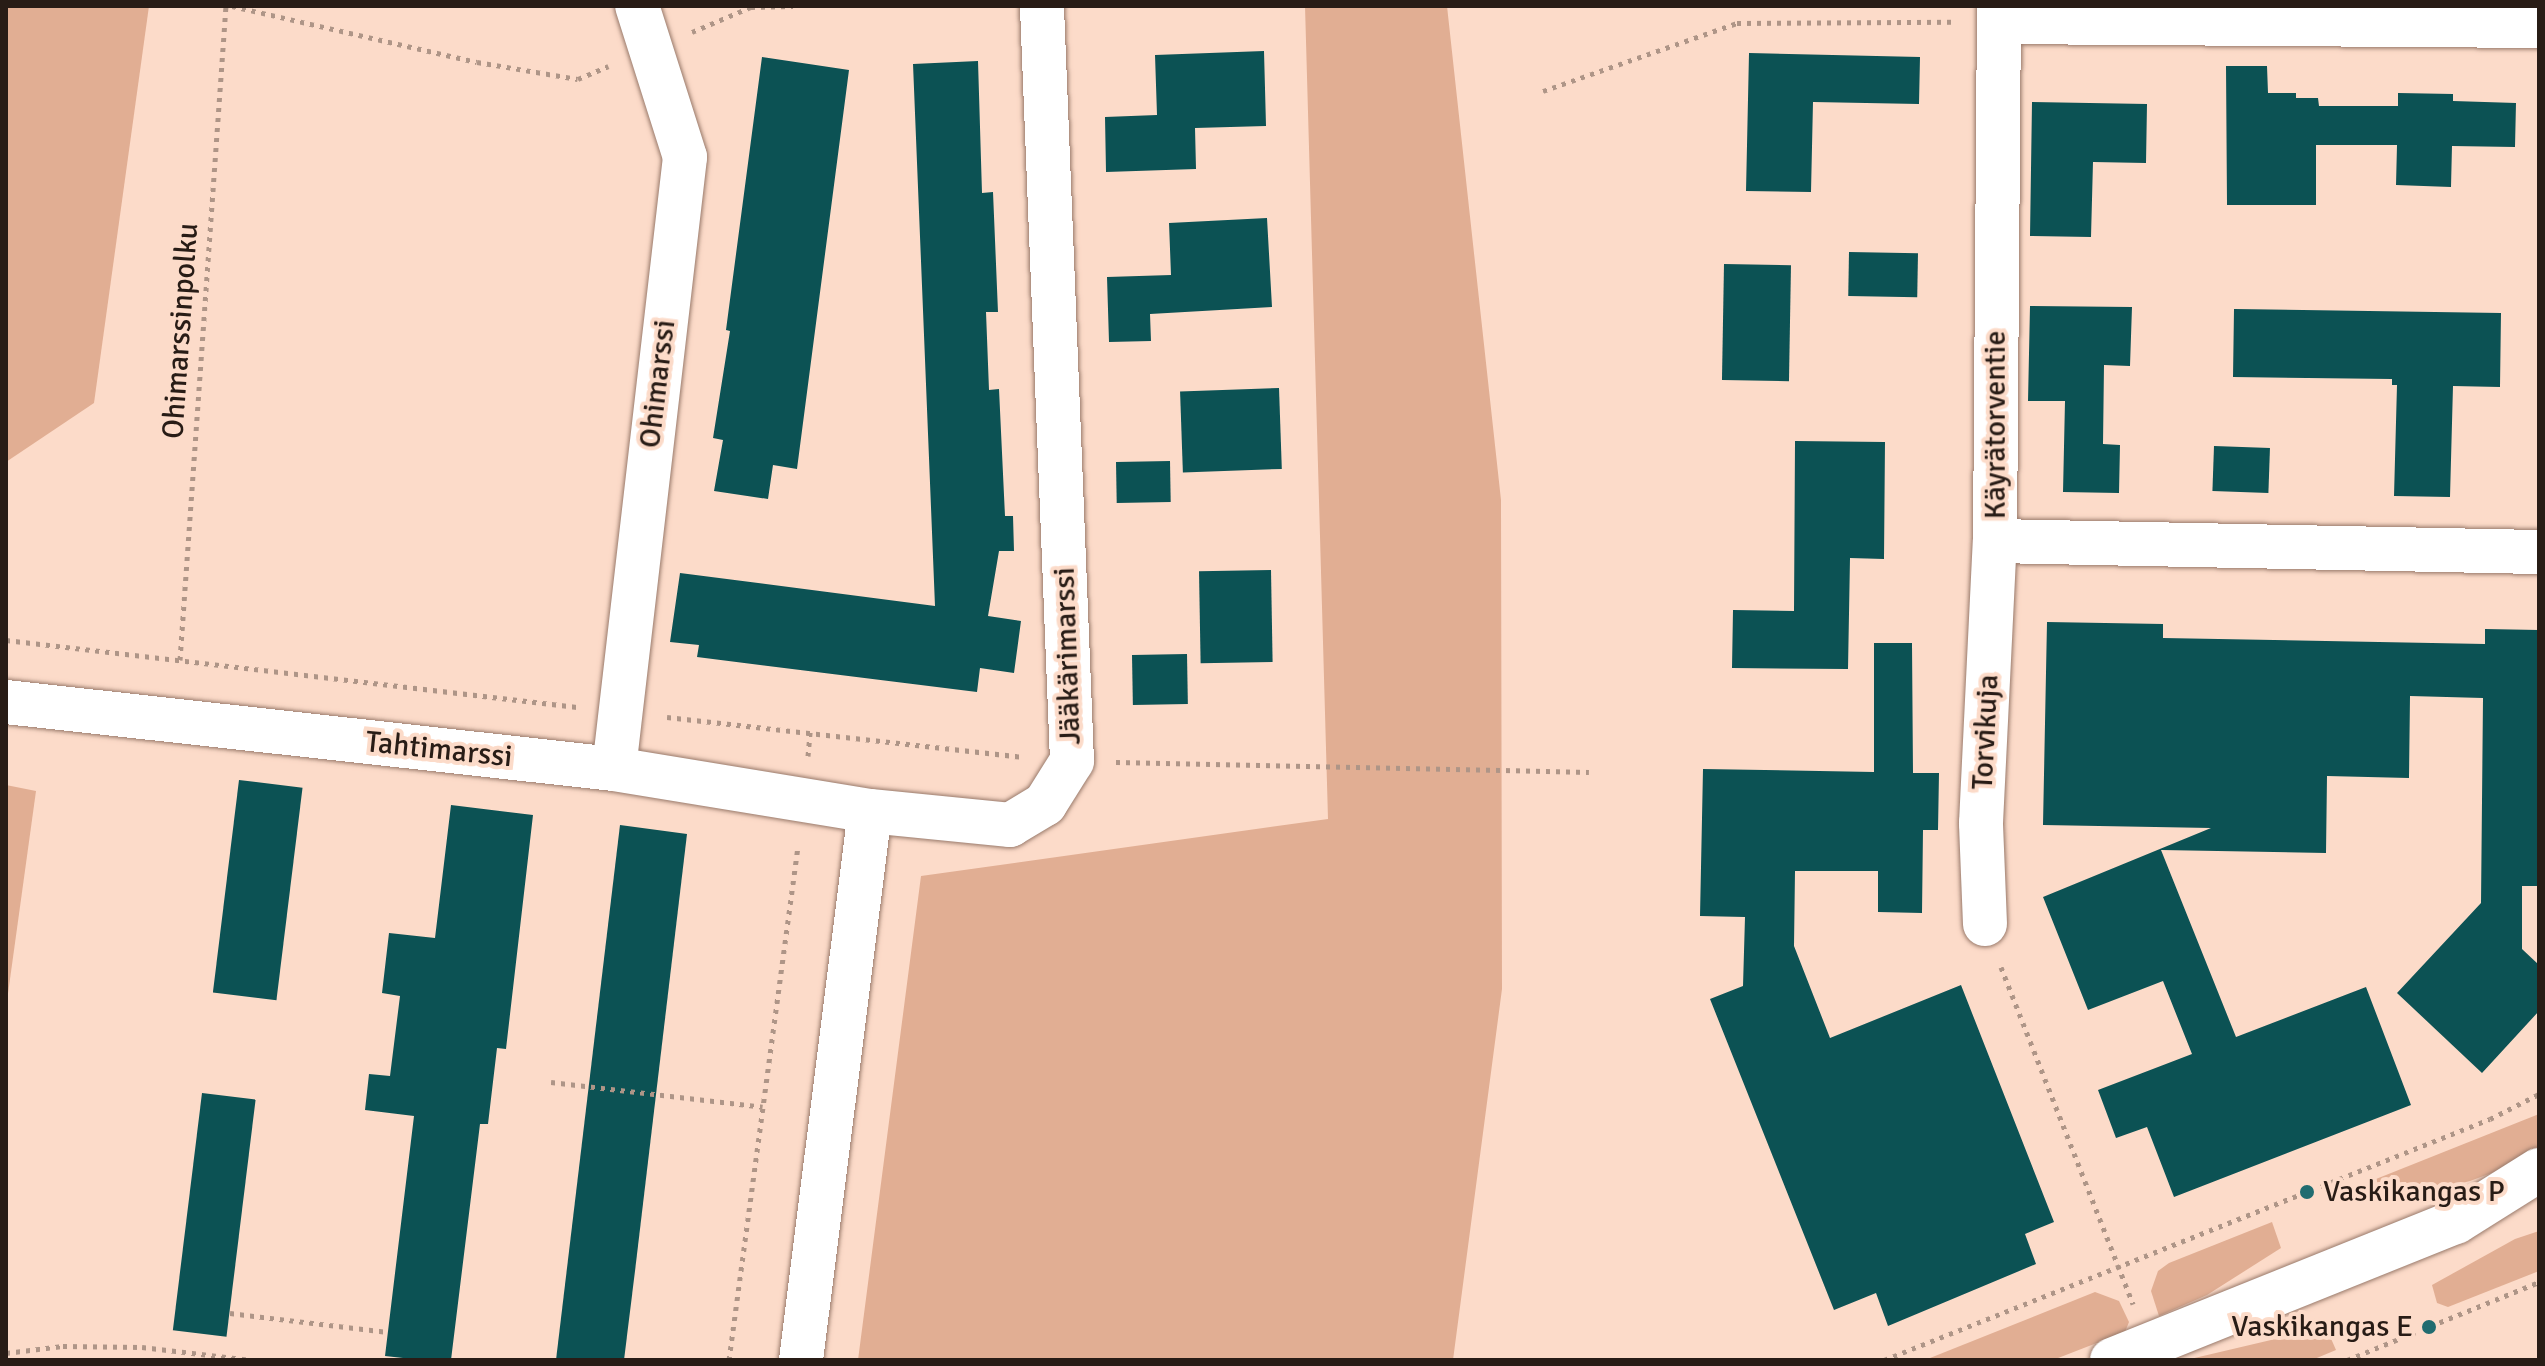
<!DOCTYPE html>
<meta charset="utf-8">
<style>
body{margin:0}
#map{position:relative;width:2545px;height:1366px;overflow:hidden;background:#fcdbc9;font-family:Signika,sans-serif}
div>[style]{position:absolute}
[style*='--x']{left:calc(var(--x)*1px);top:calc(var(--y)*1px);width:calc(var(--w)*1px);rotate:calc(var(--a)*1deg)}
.green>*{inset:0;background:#e1ae93}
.building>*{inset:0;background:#0c5254;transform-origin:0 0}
.path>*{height:5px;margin-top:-2.5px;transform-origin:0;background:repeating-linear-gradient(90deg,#ae9587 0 4px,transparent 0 10px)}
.roads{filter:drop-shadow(0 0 2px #997a6b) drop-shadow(0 0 2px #997a6b)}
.minor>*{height:44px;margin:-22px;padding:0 22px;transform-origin:22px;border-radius:22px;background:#fff}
.tertiary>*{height:44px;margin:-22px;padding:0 22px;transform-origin:22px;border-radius:22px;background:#fff}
.dots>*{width:22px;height:22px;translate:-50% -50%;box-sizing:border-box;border:4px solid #fcdbc9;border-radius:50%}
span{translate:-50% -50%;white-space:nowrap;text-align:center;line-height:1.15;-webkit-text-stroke:8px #fcdbc9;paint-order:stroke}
.street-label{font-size:30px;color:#281c16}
.poi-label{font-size:30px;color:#281c16}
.left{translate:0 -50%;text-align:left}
.right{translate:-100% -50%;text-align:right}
.frame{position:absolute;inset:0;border:8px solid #281c16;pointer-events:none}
</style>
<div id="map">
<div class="green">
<div style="clip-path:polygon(6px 6px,149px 6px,94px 403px,6px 462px)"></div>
<div style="clip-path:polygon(1305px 6px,1447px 6px,1501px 500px,1502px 989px,1453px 1360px,858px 1360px,921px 876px,1328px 819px)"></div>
<div style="clip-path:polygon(6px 785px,36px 791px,6px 1008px)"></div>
<div style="clip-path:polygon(2539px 1114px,2539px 1151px,2519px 1163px,2470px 1181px,2385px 1203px,2376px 1179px)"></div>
<div style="clip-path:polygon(2272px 1222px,2281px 1248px,2207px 1295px,2159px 1316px,2151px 1291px,2158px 1271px,2169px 1263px)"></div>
<div style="clip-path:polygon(2539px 1231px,2539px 1271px,2448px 1307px,2437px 1303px,2432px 1285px,2515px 1239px)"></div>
<div style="clip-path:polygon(2095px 1292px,2119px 1301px,2129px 1322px,2125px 1332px,2053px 1360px,1925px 1360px)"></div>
<div style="clip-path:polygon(2326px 1327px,2336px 1350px,2312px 1360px,2186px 1360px)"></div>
</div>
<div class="building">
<div style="clip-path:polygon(1264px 51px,1266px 126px,1195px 128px,1196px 169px,1106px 172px,1105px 117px,1157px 115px,1155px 55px)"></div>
<div style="clip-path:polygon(1749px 53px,1920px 57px,1919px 104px,1813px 102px,1811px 192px,1746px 191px)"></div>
<div style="clip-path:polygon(762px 57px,849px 70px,797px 469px,773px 465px,768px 499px,714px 491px,723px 440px,713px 438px,730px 331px,726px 330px)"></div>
<div style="clip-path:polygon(978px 61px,982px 193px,993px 192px,998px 312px,986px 312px,989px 390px,999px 389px,1005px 516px,1013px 516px,1014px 551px,999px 551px,988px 616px,1021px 621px,1014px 673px,980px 668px,977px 692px,697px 657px,699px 645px,670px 642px,680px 573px,935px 606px,913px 64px)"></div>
<div style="clip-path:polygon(2226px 66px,2267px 66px,2268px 93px,2296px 93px,2296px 98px,2318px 98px,2319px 106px,2398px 106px,2398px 93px,2453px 94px,2453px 101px,2516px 103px,2515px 147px,2452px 146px,2451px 187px,2396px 185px,2397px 145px,2316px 145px,2316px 205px,2227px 205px)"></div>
<div style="clip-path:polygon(2032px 102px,2147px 104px,2146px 163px,2093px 162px,2091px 237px,2030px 236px)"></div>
<div style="clip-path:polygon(1267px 218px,1272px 307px,1150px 314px,1151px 341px,1109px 342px,1107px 277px,1171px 275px,1169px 223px)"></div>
<div style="left:1849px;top:252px;width:69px;height:44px;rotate:1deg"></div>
<div style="left:1724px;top:264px;width:67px;height:116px;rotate:1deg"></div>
<div style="clip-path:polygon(2030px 306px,2132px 307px,2130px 366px,2104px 365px,2103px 444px,2120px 445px,2119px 493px,2063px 492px,2065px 401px,2028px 401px)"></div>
<div style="clip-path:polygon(2234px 309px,2501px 313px,2500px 387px,2453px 386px,2450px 497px,2394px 496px,2397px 385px,2392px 385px,2392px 379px,2233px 377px)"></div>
<div style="left:1279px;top:388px;width:81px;height:99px;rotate:88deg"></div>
<div style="clip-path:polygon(1795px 441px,1885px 442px,1884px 559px,1850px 558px,1848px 669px,1732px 668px,1733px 610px,1794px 611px)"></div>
<div style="left:2214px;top:446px;width:56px;height:45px;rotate:2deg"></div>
<div style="left:1170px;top:461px;width:41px;height:54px;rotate:89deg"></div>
<div style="left:1271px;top:570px;width:92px;height:72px;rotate:89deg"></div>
<div style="clip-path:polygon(2047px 622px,2163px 624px,2163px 638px,2485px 644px,2485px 629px,2539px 630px,2539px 886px,2522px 886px,2522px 949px,2539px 965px,2539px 1011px,2482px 1073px,2397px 993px,2481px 903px,2483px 698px,2410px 696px,2409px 778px,2327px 776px,2326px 853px,2161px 850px,2236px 1037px,2366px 987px,2411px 1105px,2174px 1197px,2147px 1127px,2116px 1138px,2098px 1090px,2192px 1054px,2163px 981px,2088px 1010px,2043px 897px,2211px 828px,2043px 825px)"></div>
<div style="clip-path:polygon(1874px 643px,1912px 643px,1913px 773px,1939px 773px,1938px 830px,1923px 830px,1922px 913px,1878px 912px,1878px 871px,1795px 871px,1794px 946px,1830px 1038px,1961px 985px,2054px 1222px,2025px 1234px,2036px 1264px,1888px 1326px,1876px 1293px,1834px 1310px,1710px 999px,1743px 986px,1745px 917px,1700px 916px,1703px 769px,1874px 772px)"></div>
<div style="left:1187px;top:654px;width:50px;height:55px;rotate:89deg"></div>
<div style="left:239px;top:780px;width:64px;height:214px;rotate:7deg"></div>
<div style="clip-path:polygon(451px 805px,533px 815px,506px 1049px,497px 1048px,488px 1124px,480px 1124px,451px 1360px,421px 1360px,385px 1356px,414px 1116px,365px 1110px,369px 1074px,390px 1076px,400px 996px,382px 993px,389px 933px,435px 938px)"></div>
<div style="clip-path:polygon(620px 825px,687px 834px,635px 1271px,624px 1360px,556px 1360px)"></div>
<div style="left:202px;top:1093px;width:54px;height:239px;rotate:7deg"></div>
</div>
<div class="path">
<div style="--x:232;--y:6;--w:251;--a:12.9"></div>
<div style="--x:477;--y:62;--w:102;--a:9.6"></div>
<div style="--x:578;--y:79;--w:33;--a:-23"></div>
<div style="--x:692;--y:32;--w:64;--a:-23"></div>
<div style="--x:751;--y:7;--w:42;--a:-1.4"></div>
<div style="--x:1543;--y:91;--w:206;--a:-19.3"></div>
<div style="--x:1737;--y:23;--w:217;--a:-0.3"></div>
<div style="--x:6;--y:640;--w:575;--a:6.69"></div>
<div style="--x:180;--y:660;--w:656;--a:-85.98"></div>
<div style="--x:667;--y:717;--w:357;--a:6.4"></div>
<div style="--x:808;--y:756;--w:24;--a:-85"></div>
<div style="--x:1116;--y:762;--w:473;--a:1.2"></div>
<div style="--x:2001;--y:967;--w:362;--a:68.6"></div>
<div style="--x:551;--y:1082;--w:213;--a:6.7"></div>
<div style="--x:230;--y:1313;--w:159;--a:6.9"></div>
<div style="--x:6;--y:1353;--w:57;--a:-7"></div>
<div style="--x:63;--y:1346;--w:79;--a:0.7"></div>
<div style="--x:142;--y:1347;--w:110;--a:6.8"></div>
<div style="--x:729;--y:1360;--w:519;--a:-82.35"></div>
<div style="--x:1884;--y:1360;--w:652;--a:-21.69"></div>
<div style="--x:2490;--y:1119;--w:55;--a:-27"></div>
<div style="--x:2347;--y:1360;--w:207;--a:-22.1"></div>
</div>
<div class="roads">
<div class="minor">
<div style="--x:1999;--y:6;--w:535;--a:90.43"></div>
<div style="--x:1995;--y:541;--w:544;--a:1.16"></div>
<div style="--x:1999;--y:22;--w:540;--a:0.42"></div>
<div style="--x:6;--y:702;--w:612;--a:6.29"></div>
<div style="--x:614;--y:769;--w:259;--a:9.3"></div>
<div style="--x:870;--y:811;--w:141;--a:5.7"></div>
<div style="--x:1010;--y:825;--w:41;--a:-31"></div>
<div style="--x:1045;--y:804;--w:51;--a:-57.9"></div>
<div style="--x:1072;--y:761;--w:756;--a:-92.28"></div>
<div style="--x:614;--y:769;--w:616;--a:-83.38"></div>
<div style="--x:685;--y:157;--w:158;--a:-107.6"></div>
<div style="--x:1985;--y:924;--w:101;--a:-92.3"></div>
<div style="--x:1981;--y:823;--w:282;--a:-87.2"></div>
<div style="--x:801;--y:1360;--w:553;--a:-82.84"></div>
</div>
<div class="tertiary">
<div style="--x:2112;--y:1360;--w:371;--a:-21.9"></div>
<div style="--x:2456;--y:1222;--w:98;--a:-32.1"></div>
</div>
</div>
<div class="dots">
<div style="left:2307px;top:1192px;background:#216c70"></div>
<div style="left:2429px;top:1327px;background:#216c70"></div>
</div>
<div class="street-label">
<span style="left:181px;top:331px;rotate:-86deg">Ohimarssinpolku</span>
<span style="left:658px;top:384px;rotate:-83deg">Ohimarssi</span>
<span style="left:1996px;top:425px;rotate:-90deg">Käyrätorventie</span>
<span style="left:1068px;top:656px;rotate:-92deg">Jääkärimarssi</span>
<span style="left:1986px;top:732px;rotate:-87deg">Torvikuja</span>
<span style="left:439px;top:750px;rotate:6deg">Tahtimarssi</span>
</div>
<div class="poi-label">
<span class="left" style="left:2323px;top:1192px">Vaskikangas P</span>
<span class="right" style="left:2413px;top:1327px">Vaskikangas E</span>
</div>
<div class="frame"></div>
</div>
